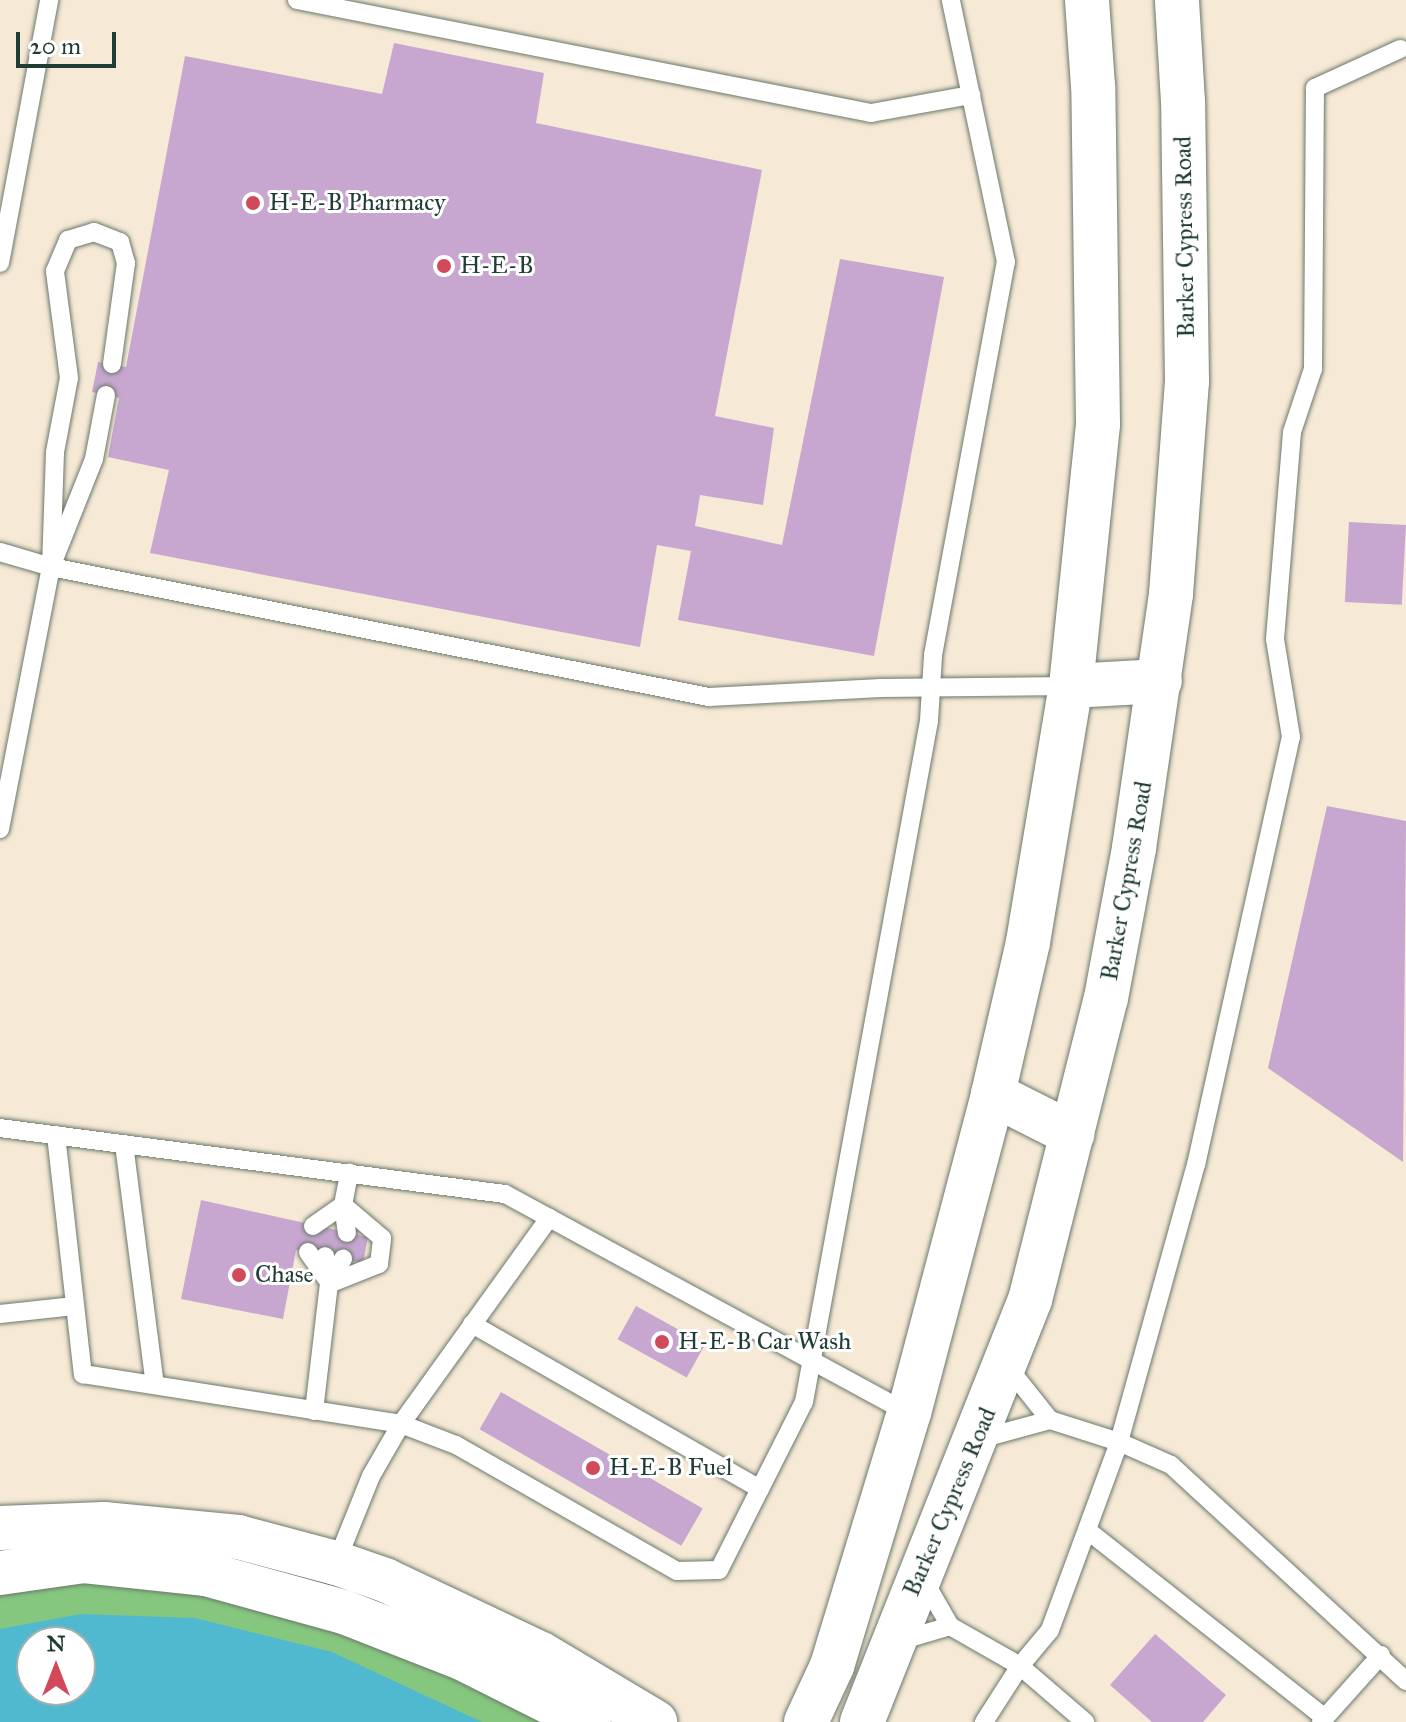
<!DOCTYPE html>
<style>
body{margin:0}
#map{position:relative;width:1406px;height:1722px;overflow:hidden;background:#f6e9d5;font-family:"IM FELL Great Primer",serif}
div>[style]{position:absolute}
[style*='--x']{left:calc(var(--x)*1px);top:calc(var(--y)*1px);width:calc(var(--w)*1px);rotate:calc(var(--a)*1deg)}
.green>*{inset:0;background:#86c77f}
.water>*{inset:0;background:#51b9cf}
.building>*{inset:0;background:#c7a7d0;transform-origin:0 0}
.roads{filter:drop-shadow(0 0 2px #6a796c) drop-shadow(0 0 2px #6a796c)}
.service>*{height:18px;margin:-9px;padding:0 9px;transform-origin:9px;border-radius:9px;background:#fff}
.primary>*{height:44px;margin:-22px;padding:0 22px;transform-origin:22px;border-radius:22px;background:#fff}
.dots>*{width:22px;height:22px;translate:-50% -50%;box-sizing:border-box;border:4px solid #fff;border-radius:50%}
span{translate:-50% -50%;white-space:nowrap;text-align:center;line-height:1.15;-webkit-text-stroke:6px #fff;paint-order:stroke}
.poi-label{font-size:24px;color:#1f3d34}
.left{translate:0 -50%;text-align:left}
.street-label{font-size:24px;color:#1f3d34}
.north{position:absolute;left:16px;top:1626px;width:80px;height:80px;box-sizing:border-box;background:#fff;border:2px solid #a5b1ae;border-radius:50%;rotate:0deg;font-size:22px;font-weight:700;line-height:32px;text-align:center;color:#1f3d34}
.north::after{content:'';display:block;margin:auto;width:28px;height:36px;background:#d1495b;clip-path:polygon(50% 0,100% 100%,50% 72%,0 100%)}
.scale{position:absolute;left:16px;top:32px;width:100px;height:36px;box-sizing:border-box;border:4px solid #1f3d34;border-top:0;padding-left:10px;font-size:24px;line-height:28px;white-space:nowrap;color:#1f3d34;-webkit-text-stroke:6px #fff;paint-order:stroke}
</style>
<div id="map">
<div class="green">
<div style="clip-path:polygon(evenodd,100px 1582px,185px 1588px,355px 1631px,545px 1722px,0 1722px,0 1591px,100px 1582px,32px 1642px,80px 1642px,80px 1690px,32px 1690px,32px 1642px)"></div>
</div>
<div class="water">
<div style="clip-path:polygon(evenodd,81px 1614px,195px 1618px,332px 1652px,482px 1722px,0 1722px,0 1629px,81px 1614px,32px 1642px,80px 1642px,80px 1690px,32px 1690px,32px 1642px)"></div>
</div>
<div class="building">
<div style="clip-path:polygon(394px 43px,544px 73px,536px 123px,762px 170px,715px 416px,774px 428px,763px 505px,700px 495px,695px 526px,782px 545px,840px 259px,944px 277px,874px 656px,678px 620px,691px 551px,657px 545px,640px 647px,150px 553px,169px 470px,108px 457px,119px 398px,92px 392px,98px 362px,126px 367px,185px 56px,382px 94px)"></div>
<div style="left:1349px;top:522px;width:57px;height:80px;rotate:3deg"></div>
<div style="clip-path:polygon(1327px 806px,1406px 821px,1403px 1162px,1268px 1068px)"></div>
<div style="clip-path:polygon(201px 1200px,368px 1237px,363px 1263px,296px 1250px,283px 1319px,181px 1299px)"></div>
<div style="left:636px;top:1306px;width:79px;height:38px;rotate:29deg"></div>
<div style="left:501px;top:1392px;width:233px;height:43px;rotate:30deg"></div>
<div style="clip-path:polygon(1155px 1634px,1226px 1695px,1203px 1722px,1152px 1722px,1110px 1685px)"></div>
</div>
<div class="roads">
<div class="service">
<div style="--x:297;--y:0;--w:585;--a:11.14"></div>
<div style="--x:871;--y:113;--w:102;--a:-10.2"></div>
<div style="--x:0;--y:263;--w:268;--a:-79.4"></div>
<div style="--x:106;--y:395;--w:65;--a:100.6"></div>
<div style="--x:94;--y:459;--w:116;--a:111.7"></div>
<div style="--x:51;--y:567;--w:115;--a:-88"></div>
<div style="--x:55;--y:452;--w:75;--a:-79.3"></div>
<div style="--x:69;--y:378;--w:108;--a:-97.5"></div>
<div style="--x:55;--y:271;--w:34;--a:-67"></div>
<div style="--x:68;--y:240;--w:27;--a:-17"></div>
<div style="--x:94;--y:232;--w:28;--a:21"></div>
<div style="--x:120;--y:242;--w:22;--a:74"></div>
<div style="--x:126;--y:263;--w:102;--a:97.9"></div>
<div style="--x:0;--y:552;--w:53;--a:16.4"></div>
<div style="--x:0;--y:829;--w:267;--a:-79"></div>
<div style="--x:51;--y:567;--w:671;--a:11.18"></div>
<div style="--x:709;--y:697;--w:172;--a:-3"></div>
<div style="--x:881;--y:688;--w:190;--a:-0.6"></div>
<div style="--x:0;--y:1128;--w:509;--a:7.45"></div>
<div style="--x:505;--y:1194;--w:460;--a:28.5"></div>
<div style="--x:56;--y:1135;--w:241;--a:83.6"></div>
<div style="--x:83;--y:1374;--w:322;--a:8.9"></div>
<div style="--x:401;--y:1424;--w:59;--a:20.9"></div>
<div style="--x:456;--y:1445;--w:254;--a:29.7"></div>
<div style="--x:677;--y:1571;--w:42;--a:-1.4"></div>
<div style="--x:719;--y:1570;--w:188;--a:-63.2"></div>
<div style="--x:804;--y:1402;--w:692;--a:-79.6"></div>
<div style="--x:929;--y:721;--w:66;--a:-86.5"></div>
<div style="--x:933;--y:655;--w:400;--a:-79.5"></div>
<div style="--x:1006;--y:262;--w:268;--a:-101.9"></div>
<div style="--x:124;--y:1144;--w:243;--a:82.7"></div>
<div style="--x:343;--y:1205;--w:28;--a:82"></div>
<div style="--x:313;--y:1226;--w:37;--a:-35"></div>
<div style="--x:343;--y:1205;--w:33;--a:-79"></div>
<div style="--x:308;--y:1252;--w:32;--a:55"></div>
<div style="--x:329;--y:1284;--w:54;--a:-21.8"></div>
<div style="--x:379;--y:1264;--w:26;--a:-83"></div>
<div style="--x:382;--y:1238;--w:51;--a:-139.8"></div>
<div style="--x:329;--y:1284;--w:29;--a:-61"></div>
<div style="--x:0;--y:1314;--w:75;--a:-6.1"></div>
<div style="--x:472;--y:1324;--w:332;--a:29.8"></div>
<div style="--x:1007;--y:1366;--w:69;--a:51.5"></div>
<div style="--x:314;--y:1411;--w:128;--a:-83.3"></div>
<div style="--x:329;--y:1284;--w:28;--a:-98"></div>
<div style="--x:980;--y:1439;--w:73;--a:-15.2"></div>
<div style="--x:1050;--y:1420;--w:72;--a:17.7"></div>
<div style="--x:1119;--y:1442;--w:57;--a:23.9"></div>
<div style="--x:1171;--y:1465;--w:319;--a:42.6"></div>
<div style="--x:1087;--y:1530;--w:303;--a:38.3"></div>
<div style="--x:336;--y:1563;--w:94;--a:-68.1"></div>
<div style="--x:371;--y:1476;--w:60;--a:-60"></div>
<div style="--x:401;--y:1424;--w:254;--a:-54.3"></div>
<div style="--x:923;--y:1579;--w:54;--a:60.1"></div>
<div style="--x:950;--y:1626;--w:81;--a:29.7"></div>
<div style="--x:1020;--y:1666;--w:86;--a:40.7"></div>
<div style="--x:899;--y:1641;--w:53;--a:-16.4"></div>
<div style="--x:984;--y:1722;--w:67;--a:-57.3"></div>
<div style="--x:1020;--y:1666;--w:47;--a:-50.2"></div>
<div style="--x:1050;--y:1630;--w:200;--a:-69.8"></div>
<div style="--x:1119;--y:1442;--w:288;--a:-74.5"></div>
<div style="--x:1196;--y:1165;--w:438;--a:-77.5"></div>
<div style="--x:1291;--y:737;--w:99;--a:-99.3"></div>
<div style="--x:1275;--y:639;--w:208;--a:-85.3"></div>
<div style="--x:1292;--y:432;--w:66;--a:-71.6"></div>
<div style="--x:1313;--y:369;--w:281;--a:-89.6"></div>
<div style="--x:1315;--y:88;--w:94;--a:-24.6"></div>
<div style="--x:1321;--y:1722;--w:90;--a:-48.2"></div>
</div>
<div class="primary">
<div style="--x:1071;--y:686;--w:89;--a:-3.2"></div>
<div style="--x:993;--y:1094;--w:89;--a:26.9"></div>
<div style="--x:0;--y:1528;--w:104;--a:-2.2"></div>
<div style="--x:104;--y:1524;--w:135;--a:5.5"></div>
<div style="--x:238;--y:1537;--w:101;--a:14.9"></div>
<div style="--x:336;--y:1563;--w:52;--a:19.1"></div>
<div style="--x:385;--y:1580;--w:173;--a:25.4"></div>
<div style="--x:541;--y:1654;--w:133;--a:30.8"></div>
<div style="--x:0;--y:1573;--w:85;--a:-8.1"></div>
<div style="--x:84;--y:1561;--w:123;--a:6.1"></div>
<div style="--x:206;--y:1574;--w:143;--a:15.4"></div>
<div style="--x:344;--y:1612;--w:127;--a:21.3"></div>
<div style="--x:462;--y:1658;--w:142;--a:26.7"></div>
<div style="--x:806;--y:1722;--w:62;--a:-65.1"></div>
<div style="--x:832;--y:1666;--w:264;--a:-73.1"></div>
<div style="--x:909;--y:1413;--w:330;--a:-75.2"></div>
<div style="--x:993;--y:1094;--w:156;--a:-77"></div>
<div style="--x:1028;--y:942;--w:260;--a:-80.5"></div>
<div style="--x:1071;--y:686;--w:263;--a:-84.1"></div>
<div style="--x:1098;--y:424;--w:338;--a:-90.8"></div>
<div style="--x:1093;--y:86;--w:86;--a:-94"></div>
<div style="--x:862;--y:1722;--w:454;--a:-68.3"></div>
<div style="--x:1030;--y:1300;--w:311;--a:-75.9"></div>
<div style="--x:1106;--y:998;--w:153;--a:-79.4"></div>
<div style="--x:1134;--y:848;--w:257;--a:-81.7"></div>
<div style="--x:1171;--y:594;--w:214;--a:-85.7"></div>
<div style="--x:1187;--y:381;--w:279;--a:-90.8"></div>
<div style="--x:1183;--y:102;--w:102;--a:-93.4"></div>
</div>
</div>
<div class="dots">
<div style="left:253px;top:203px;background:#d1495b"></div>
<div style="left:444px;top:266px;background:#d1495b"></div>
<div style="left:239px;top:1275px;background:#d1495b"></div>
<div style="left:662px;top:1342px;background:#d1495b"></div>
<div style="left:593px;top:1468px;background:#d1495b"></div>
</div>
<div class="poi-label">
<span class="left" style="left:269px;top:203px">H-E-B Pharmacy</span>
<span class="left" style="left:460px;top:266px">H-E-B</span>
<span class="left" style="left:255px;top:1275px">Chase</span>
<span class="left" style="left:678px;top:1342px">H-E-B Car Wash</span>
<span class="left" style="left:609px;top:1468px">H-E-B Fuel</span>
</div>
<div class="street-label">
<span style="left:1185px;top:237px;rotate:-91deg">Barker Cypress Road</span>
<span style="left:1127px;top:881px;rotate:-80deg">Barker Cypress Road</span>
<span style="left:950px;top:1502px;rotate:-67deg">Barker Cypress Road</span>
</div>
<div class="north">N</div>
<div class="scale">20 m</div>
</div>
